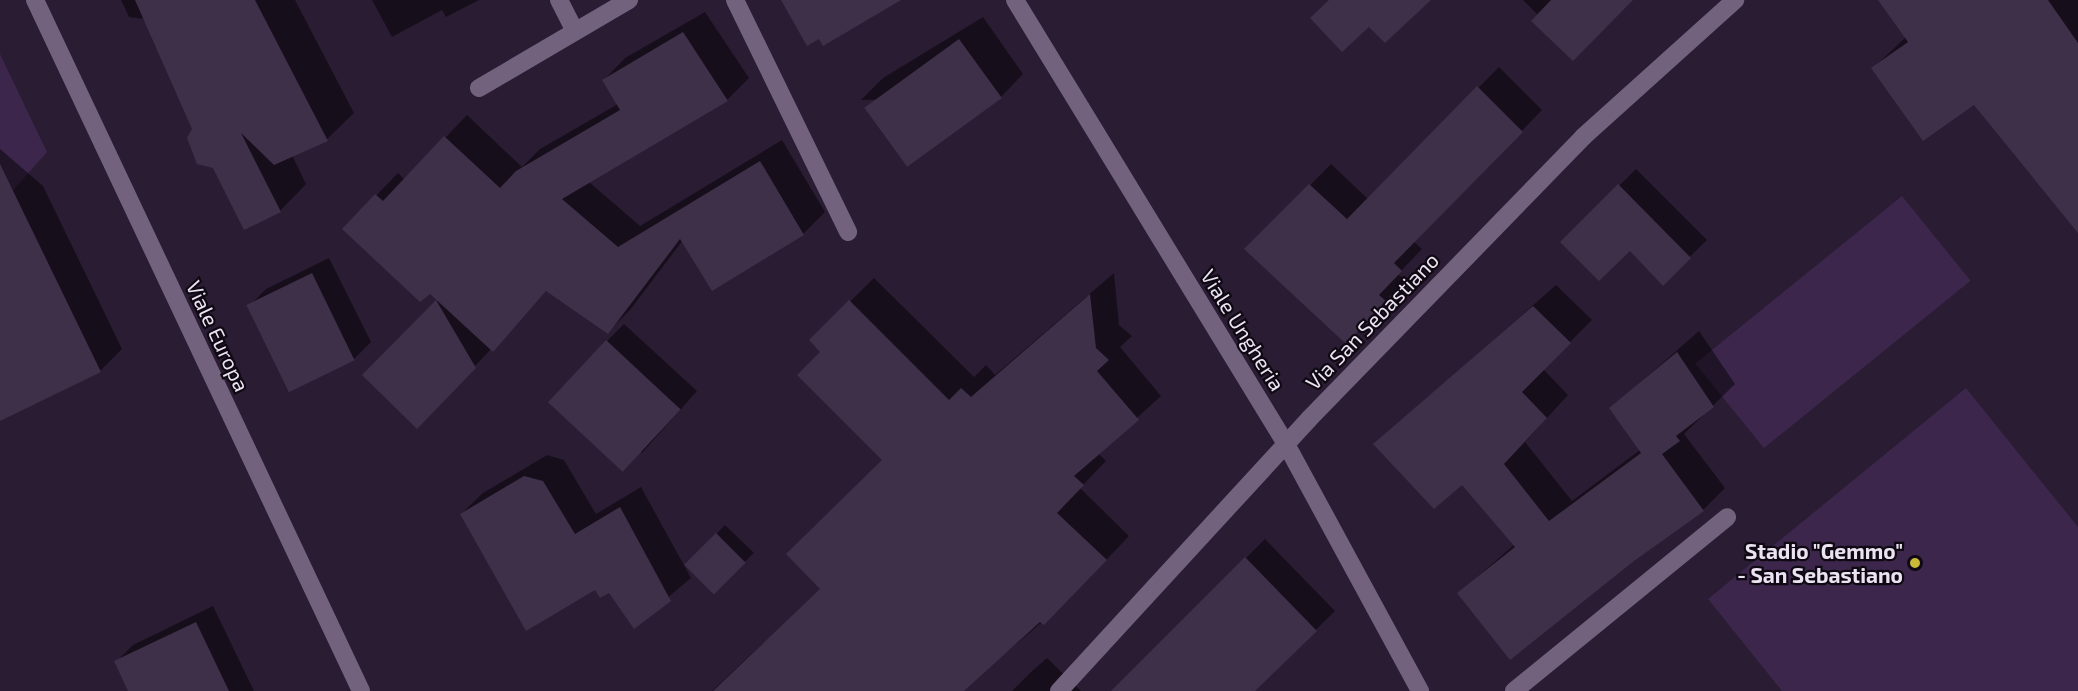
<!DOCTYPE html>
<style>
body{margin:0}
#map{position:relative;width:2078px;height:691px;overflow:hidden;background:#2a1c33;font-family:"Exo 2",sans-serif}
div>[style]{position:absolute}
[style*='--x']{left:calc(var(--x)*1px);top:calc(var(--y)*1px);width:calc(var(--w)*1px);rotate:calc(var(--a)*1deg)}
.green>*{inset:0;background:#3c264b;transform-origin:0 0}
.shadow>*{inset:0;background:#0007;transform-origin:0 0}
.building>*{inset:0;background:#3f3049;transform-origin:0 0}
.minor>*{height:18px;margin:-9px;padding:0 9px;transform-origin:9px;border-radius:9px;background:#72627e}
.tertiary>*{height:18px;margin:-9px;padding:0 9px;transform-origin:9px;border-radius:9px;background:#72627e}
.dots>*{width:16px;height:16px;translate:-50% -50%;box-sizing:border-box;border:3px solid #0f0913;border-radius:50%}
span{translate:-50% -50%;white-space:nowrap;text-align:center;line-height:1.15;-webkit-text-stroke:4.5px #0f0913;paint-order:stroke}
.street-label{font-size:21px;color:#ece3f2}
.poi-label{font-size:21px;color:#ece3f2;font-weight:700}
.right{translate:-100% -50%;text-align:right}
</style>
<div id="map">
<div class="green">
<div style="clip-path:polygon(0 54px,47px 152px,0 205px)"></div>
<div style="left:1902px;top:196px;width:109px;height:266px;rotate:51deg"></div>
<div style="clip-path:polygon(1966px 388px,2078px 527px,2078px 691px,1782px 691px,1708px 599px)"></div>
</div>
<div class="shadow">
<div style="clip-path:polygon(121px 0,295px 0,354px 113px,327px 139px,292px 155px,306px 184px,280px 211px,194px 129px,145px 19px,129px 17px)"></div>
<div style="clip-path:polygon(372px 0,479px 0,446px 17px,442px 10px,392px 37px)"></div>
<div style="clip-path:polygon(1523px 0,1631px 0,1538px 15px)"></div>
<div style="clip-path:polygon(1884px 0,2078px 0,2078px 218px,1974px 103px,1873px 68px,1906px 37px)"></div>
<div style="clip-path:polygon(705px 12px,749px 78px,727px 100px,589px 182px,640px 226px,782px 140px,825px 212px,803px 234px,712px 289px,683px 240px,630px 310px,608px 332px,547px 290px,417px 427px,364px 375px,438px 300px,344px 229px,398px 173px,405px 180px,467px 115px,522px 167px,540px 149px,618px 104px,604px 80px,625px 58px)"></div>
<div style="clip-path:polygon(983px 17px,1023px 74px,1001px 97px,861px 100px,883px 78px)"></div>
<div style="clip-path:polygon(1499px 67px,1542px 110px,1414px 242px,1422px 249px,1398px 274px,1405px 280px,1366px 321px,1247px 249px,1331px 164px,1368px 199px)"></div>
<div style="clip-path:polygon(0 149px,43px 186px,122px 349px,100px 371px,0 419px)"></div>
<div style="clip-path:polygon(1636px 169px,1707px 240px,1663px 283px,1630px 249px,1563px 242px)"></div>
<div style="clip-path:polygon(329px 258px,371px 342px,354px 359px,249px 306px,266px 289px)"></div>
<div style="clip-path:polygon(1114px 273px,1119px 325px,1132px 336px,1120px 347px,1161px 396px,1098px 453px,1106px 461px,1080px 488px,1129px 536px,1068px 600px,961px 691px,712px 691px,822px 588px,884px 460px,822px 352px,811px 340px,874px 278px,974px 377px,986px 365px,995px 375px)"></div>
<div style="clip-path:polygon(1556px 285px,1592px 320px,1543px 369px,1568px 395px,1525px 442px,1572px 501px,1640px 450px,1611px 408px,1699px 331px,1735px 384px,1684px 434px,1725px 488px,1703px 510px,1459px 593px,1515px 544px,1462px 482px,1376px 444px)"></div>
<div style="clip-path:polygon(624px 324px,697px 391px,642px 453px,607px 341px)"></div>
<div style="clip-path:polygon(547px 455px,564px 460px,596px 514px,641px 487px,691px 578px,634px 626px,609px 591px,596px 588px,461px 514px,483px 493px)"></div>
<div style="left:725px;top:525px;width:40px;height:54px;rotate:44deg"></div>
<div style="clip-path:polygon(1265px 539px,1335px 611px,1253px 691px,1114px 691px)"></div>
<div style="clip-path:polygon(213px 606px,254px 691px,130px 691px,116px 662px,133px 645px)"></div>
<div style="clip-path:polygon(1047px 658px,1081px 691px,1012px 691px,1031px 672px)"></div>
</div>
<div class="building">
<div style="clip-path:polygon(135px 0,255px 0,328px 141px,274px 165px,241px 133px,281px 212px,244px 230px,213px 168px,197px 164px,187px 138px,192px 129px)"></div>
<div style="clip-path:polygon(781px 0,901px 0,823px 46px,819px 39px,807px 46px)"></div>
<div style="clip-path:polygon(1329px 0,1431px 0,1385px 43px,1369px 27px,1342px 52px,1310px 18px)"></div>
<div style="clip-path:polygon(1551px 0,1633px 0,1573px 61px,1531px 21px)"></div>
<div style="clip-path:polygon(1878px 0,2048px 0,2078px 43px,2078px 233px,1974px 105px,1923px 141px,1871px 68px,1908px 42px)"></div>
<div style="clip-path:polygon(683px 32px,728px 101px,562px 199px,618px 247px,760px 161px,804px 235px,712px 291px,680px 239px,608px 334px,546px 291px,493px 352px,430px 294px,420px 302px,342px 229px,375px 194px,383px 201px,444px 136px,500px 188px,516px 171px,620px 110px,602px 80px)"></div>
<div style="left:959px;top:39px;width:73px;height:117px;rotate:54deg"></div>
<div style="clip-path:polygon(1477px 86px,1523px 132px,1394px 263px,1402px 271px,1379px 295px,1386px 301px,1346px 344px,1244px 249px,1309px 184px,1347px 219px)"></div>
<div style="clip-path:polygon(0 164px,101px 372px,0 421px)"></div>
<div style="clip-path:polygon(1618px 184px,1691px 258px,1663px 286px,1630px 251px,1599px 281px,1560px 242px)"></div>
<div style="left:312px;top:273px;width:97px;height:73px;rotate:64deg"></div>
<div style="clip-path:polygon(1090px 294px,1096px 348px,1109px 360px,1097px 371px,1139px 420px,1074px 476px,1084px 485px,1057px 513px,1107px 560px,1044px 625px,1040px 622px,964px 691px,713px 691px,820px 589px,786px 554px,882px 460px,797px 375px,820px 352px,809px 340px,849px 300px,949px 400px,961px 388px,971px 397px)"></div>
<div style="clip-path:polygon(436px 300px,476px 368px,417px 429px,362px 375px)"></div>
<div style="clip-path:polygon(1533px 306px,1571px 343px,1522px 392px,1547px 418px,1504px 464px,1549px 521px,1641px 453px,1609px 408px,1677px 352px,1714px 407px,1676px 436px,1680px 441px,1662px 454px,1704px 511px,1634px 561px,1510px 660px,1457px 593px,1515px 547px,1462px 485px,1434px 509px,1373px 444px)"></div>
<div style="left:606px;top:340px;width:102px;height:85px;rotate:43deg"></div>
<div style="clip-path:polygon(524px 476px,543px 481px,575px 534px,620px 507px,671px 601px,634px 629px,609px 593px,600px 598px,595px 590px,526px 631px,460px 514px)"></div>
<div style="left:716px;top:533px;width:42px;height:45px;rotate:45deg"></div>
<div style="clip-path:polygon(1245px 557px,1317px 631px,1255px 691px,1111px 691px)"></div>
<div style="clip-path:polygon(196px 622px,229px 691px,128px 691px,114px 661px)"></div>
</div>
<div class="minor">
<div style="--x:559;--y:0;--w:33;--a:63"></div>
<div style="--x:735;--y:0;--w:258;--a:64"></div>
<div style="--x:1015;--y:0;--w:520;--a:58.6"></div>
<div style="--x:1286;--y:444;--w:281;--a:61.5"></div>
<div style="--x:479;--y:88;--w:174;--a:-30.4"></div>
<div style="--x:1059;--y:691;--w:369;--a:-47.4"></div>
<div style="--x:1309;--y:419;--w:393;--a:-45.8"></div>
<div style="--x:1583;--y:137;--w:205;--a:-42"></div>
<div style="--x:1514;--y:691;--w:275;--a:-39.2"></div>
</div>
<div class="tertiary">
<div style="--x:35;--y:0;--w:764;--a:64.74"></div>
</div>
<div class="dots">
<div style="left:1915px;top:563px;background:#cbb939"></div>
</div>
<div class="street-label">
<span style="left:1372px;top:321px;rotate:-46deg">Via San Sebastiano</span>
<span style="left:1243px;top:330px;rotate:58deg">Viale Ungheria</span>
<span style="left:218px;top:336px;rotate:65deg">Viale Europa</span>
</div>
<div class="poi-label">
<span class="right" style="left:1903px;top:563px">Stadio "Gemmo"<br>- San Sebastiano</span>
</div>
</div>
